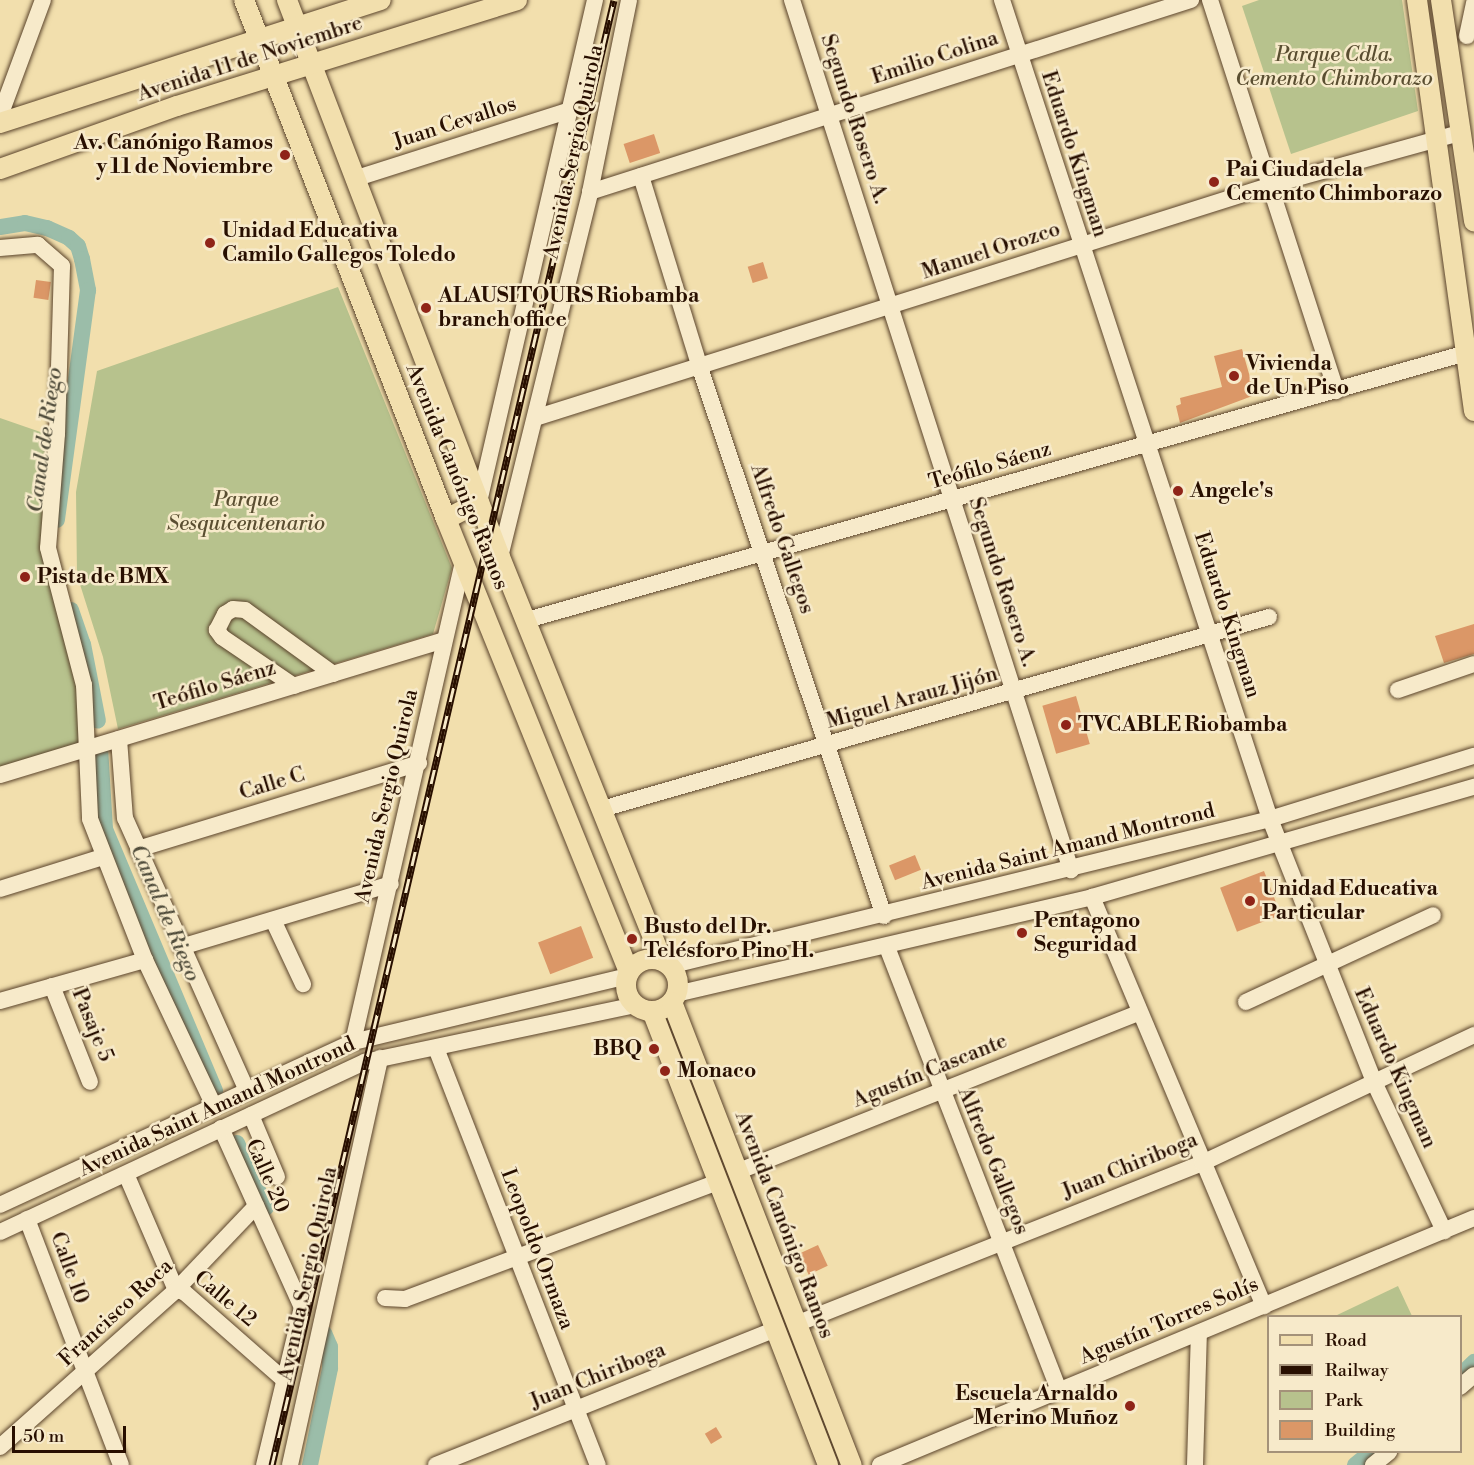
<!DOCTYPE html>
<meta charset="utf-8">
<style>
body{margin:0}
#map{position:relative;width:1474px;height:1465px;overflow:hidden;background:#f2dfad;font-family:"Libre Bodoni",serif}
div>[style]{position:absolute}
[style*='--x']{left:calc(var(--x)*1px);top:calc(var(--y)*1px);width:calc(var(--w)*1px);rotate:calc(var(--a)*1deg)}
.green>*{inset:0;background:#b7c28d}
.canal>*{height:16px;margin:-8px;padding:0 8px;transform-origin:8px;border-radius:8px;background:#9bbda9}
.building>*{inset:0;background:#db9767;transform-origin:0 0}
.roads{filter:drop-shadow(0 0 2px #5a432b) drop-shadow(0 0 2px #5a432b)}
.minor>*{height:16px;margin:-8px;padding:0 8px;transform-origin:8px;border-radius:8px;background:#f7eaca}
.major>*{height:20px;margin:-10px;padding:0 10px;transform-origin:10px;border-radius:10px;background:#f2dfad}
.major>.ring{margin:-10px;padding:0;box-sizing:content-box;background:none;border:20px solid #f2dfad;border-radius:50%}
.rail>*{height:7px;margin-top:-3.5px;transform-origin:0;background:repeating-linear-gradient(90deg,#f7eaca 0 14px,#280f00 0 28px);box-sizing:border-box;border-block:2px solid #280f00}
.dots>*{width:16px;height:16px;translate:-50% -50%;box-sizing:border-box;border:3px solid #f7eaca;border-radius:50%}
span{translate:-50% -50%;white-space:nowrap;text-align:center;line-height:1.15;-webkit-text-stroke:5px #f7eaca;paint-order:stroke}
.park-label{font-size:21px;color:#5a4e31;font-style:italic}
.street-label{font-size:21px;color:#280f00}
.poi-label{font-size:21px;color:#280f00;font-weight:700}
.right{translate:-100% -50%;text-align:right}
.left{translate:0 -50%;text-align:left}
.water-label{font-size:22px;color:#504c3b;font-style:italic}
.legend{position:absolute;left:1267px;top:1315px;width:195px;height:138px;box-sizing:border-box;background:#f7eaca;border:2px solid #a49279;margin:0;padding:8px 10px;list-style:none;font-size:18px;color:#280f00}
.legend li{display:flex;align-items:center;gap:12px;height:30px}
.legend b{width:30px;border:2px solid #a49279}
.scale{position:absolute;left:12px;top:1426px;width:114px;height:27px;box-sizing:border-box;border:3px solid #280f00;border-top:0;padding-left:8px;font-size:18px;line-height:21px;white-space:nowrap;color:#280f00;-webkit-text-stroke:4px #f7eaca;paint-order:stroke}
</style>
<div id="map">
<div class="green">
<div style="clip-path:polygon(1259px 0,1402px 0,1418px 111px,1291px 154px,1242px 6px)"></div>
<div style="clip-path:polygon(338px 287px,452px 568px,433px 634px,118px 729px,103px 657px,77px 575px,76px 492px,97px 371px)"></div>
<div style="clip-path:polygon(0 418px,52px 436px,43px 546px,77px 685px,82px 744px,0 768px)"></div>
<div style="clip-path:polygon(1398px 1286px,1412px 1316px,1335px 1316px)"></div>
</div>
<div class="canal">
<div style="--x:0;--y:227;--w:25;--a:-9"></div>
<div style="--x:25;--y:223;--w:23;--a:13"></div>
<div style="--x:47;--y:228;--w:24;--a:24"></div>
<div style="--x:69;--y:238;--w:12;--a:42"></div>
<div style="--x:78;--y:246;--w:14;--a:73"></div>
<div style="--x:82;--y:259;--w:32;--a:79"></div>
<div style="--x:88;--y:290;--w:232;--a:97.7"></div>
<div style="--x:71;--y:610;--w:36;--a:71"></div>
<div style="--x:83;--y:644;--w:78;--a:79"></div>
<div style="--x:100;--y:747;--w:82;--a:86.5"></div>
<div style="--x:105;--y:829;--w:284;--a:67.2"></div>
<div style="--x:237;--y:1143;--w:71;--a:66"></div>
<div style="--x:1460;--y:1376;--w:20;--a:-45"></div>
<div style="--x:310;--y:1465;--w:99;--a:-78.3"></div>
<div style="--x:330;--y:1368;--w:21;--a:-90"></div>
<div style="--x:330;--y:1347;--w:15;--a:-113"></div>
<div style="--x:1355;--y:1465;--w:21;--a:-39"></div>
</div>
<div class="building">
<div style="left:654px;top:134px;width:20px;height:32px;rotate:72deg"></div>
<div style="left:763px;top:262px;width:17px;height:16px;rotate:73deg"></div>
<div style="left:36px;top:280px;width:15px;height:18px;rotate:8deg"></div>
<div style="clip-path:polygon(1242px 349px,1255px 395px,1180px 423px,1176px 406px,1181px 404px,1180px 398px,1222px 387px,1214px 356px)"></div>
<div style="clip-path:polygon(1474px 624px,1474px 654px,1444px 663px,1435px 636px)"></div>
<div style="left:1076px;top:696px;width:50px;height:35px;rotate:74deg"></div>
<div style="left:915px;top:855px;width:16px;height:28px;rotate:68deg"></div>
<div style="left:1264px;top:871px;width:47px;height:47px;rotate:69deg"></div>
<div style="left:581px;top:926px;width:34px;height:46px;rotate:69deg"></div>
<div style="left:818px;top:1245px;width:23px;height:21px;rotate:65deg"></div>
<div style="left:716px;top:1427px;width:12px;height:13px;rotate:59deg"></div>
</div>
<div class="roads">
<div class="minor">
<div style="--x:792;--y:0;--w:914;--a:72.22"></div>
<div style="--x:1002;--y:0;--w:862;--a:71.88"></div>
<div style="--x:1270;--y:819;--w:283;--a:68.4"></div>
<div style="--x:1374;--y:1082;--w:165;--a:64.8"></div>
<div style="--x:1210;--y:0;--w:411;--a:72.1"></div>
<div style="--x:1467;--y:36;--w:34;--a:-78"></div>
<div style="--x:0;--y:116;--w:124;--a:-69.7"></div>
<div style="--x:641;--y:176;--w:201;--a:72.9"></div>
<div style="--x:700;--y:368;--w:578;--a:71.44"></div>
<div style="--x:354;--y:179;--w:227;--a:-17.7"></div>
<div style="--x:590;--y:192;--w:631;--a:-17.72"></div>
<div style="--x:0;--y:248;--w:38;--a:-5"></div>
<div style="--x:38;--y:245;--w:32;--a:41"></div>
<div style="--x:62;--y:266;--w:168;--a:91.7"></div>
<div style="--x:57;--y:434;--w:114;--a:94.5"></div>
<div style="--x:48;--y:548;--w:142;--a:75.3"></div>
<div style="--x:84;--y:685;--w:134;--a:87.4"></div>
<div style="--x:90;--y:819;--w:151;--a:68.7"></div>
<div style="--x:145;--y:960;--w:161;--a:64.7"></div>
<div style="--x:538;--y:417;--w:770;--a:-17.54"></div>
<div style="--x:1272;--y:185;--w:195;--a:-15.5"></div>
<div style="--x:479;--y:502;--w:515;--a:-76.99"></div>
<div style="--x:500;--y:557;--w:376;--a:-76.1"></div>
<div style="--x:590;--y:192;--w:196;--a:-78.5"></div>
<div style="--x:527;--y:620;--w:976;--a:-15.87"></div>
<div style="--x:294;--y:686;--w:87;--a:-145.8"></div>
<div style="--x:222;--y:637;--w:9;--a:-126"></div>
<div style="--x:217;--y:630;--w:18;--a:-63"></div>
<div style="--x:225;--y:614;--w:9;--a:-32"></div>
<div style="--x:233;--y:609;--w:12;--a:5"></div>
<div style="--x:245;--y:610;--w:109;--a:36"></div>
<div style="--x:1398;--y:690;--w:80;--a:-18.9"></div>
<div style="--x:119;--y:739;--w:79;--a:85.7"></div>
<div style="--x:125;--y:818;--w:299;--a:65.9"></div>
<div style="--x:0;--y:775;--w:464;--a:-16.9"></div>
<div style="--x:602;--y:809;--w:694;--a:-16.06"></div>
<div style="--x:138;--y:849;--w:294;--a:-17"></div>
<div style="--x:0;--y:889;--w:108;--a:-17.3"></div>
<div style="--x:1092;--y:897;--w:444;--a:67.2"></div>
<div style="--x:273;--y:920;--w:71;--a:64.9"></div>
<div style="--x:181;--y:947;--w:219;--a:-16.7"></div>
<div style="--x:887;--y:947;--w:476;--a:68.8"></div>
<div style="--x:669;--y:966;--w:619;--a:-13.74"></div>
<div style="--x:1270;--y:819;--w:214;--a:-17.2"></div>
<div style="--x:52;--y:986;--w:103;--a:68.4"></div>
<div style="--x:676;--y:994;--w:427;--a:-13.1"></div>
<div style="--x:1092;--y:897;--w:398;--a:-16.1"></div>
<div style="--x:0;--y:1001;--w:151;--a:-15.8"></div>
<div style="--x:1246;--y:1002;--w:206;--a:-24.9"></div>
<div style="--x:353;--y:1042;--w:494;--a:-77.1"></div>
<div style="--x:436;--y:1048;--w:447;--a:68.8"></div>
<div style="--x:251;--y:1115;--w:67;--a:67.2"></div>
<div style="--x:221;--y:1128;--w:196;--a:65.7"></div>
<div style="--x:302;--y:1307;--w:163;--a:103.5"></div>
<div style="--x:739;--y:1171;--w:429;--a:-21.6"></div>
<div style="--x:126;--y:1174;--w:126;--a:66.7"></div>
<div style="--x:0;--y:1205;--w:389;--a:-24.8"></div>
<div style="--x:353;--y:1042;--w:282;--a:-13.5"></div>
<div style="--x:27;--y:1219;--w:263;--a:69.1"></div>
<div style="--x:0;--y:1232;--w:403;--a:-25"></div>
<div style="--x:365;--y:1062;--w:277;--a:-11.9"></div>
<div style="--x:176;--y:1290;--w:8;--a:14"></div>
<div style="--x:184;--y:1292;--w:133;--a:41.3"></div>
<div style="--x:385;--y:1298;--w:20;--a:3"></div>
<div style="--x:405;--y:1299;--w:334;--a:-20.5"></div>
<div style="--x:796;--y:1324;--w:437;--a:-21.6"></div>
<div style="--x:1202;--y:1163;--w:301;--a:-25.2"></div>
<div style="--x:1460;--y:1387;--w:18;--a:-41"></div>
<div style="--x:0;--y:1447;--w:236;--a:-41.7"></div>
<div style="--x:176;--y:1290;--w:116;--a:-46.4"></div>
<div style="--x:290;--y:1465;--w:417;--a:-77.5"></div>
<div style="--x:436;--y:1465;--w:366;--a:-21.8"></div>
<div style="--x:880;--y:1465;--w:643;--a:-22.58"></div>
<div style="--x:1195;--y:1465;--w:132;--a:-88.3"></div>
<div style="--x:1373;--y:1465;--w:21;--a:-39"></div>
</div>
<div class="major">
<div style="--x:244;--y:0;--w:557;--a:68.73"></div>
<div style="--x:446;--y:519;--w:488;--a:68"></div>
<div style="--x:287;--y:0;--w:596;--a:69.07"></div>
<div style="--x:500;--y:557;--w:435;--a:68.1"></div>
<div style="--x:1417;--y:0;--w:415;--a:82.1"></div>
<div style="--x:1441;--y:0;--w:224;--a:81.5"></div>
<div style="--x:0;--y:123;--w:400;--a:-17.9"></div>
<div style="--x:0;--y:169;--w:188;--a:-19.6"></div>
<div style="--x:177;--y:106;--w:356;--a:-17.3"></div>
<div style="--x:446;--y:519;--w:37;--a:-27"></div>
<div class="ring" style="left:626px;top:959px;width:32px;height:32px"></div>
<div style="--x:672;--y:1002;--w:497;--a:68.8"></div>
<div style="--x:652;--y:1011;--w:487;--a:68.8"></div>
</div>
</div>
<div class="rail">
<div style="--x:272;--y:1465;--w:1504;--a:-76.86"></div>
</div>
<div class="dots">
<div style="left:285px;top:155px;background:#8f2418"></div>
<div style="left:1214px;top:182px;background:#8f2418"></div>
<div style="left:210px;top:243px;background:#8f2418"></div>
<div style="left:426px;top:308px;background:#8f2418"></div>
<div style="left:1234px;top:376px;background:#8f2418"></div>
<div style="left:1178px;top:491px;background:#8f2418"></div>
<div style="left:25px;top:577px;background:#8f2418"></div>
<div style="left:1066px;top:725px;background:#8f2418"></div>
<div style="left:1250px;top:901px;background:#8f2418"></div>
<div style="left:1022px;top:933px;background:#8f2418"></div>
<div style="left:632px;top:939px;background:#8f2418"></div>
<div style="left:654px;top:1049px;background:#8f2418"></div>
<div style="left:665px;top:1071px;background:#8f2418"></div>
<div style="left:1130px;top:1406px;background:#8f2418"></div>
</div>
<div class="park-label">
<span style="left:1334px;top:67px">Parque Cdla.<br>Cemento Chimborazo</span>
<span style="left:246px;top:512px">Parque<br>Sesquicentenario</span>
</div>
<div class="street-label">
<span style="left:935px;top:58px;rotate:-18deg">Emilio Colina</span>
<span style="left:250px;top:59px;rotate:-18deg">Avenida 11 de Noviembre</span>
<span style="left:854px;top:119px;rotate:72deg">Segundo Rosero A.</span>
<span style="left:455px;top:123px;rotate:-18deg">Juan Cevallos</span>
<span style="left:574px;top:152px;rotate:-78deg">Avenida Sergio Quirola</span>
<span style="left:1074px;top:154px;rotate:72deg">Eduardo Kingman</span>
<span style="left:991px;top:251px;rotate:-18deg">Manuel Orozco</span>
<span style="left:990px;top:466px;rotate:-16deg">Teófilo Sáenz</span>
<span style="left:457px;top:477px;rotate:68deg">Avenida Canónigo Ramos</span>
<span style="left:782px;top:539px;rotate:71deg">Alfredo Gallegos</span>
<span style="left:1002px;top:582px;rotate:72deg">Segundo Rosero A.</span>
<span style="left:1227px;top:615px;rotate:72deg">Eduardo Kingman</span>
<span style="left:215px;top:686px;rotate:-17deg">Teófilo Sáenz</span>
<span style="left:912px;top:698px;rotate:-16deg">Miguel Arauz Jijón</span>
<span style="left:272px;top:784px;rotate:-17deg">Calle C</span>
<span style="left:387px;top:796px;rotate:-77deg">Avenida Sergio Quirola</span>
<span style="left:1068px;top:847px;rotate:-14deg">Avenida Saint Amand Montrond</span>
<span style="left:92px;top:1025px;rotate:68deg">Pasaje 5</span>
<span style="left:1395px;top:1068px;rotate:66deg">Eduardo Kingman</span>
<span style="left:930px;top:1071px;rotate:-22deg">Agustín Cascante</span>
<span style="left:217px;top:1107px;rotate:-25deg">Avenida Saint Amand Montrond</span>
<span style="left:993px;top:1161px;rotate:68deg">Alfredo Gallegos</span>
<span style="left:1130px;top:1166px;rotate:-22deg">Juan Chiriboga</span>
<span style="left:267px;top:1176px;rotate:66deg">Calle 20</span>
<span style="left:784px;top:1225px;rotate:69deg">Avenida Canónigo Ramos</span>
<span style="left:537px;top:1249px;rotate:69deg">Leopoldo Ormaza</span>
<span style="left:69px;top:1268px;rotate:70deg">Calle 10</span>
<span style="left:308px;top:1274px;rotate:-78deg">Avenida Sergio Quirola</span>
<span style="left:225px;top:1299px;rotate:40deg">Calle 12</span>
<span style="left:116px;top:1313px;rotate:-43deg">Francisco Roca</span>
<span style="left:1169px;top:1321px;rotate:-23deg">Agustín Torres Solís</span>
<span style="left:598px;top:1376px;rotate:-22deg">Juan Chiriboga</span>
</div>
<div class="poi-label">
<span class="right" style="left:273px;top:155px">Av. Canónigo Ramos<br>y 11 de Noviembre</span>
<span class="left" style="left:1226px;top:182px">Pai Ciudadela<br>Cemento Chimborazo</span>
<span class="left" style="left:222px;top:243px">Unidad Educativa<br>Camilo Gallegos Toledo</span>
<span class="left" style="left:438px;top:308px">ALAUSITOURS Riobamba<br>branch office</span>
<span class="left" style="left:1246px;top:376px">Vivienda<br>de Un Piso</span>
<span class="left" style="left:1190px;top:491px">Angele's</span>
<span class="left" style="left:37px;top:577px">Pista de BMX</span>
<span class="left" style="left:1078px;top:725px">TVCABLE Riobamba</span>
<span class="left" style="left:1262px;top:901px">Unidad Educativa<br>Particular</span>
<span class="left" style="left:1034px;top:933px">Pentagono<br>Seguridad</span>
<span class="left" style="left:644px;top:939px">Busto del Dr.<br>Telésforo Pino H.</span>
<span class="right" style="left:642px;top:1049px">BBQ</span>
<span class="left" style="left:677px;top:1071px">Monaco</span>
<span class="right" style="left:1118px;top:1406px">Escuela Arnaldo<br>Merino Muñoz</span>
</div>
<div class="water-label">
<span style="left:45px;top:440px;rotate:-82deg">Canal de Riego</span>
<span style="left:165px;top:913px;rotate:67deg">Canal de Riego</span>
</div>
<ul class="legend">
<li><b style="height:8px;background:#f2dfad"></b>Road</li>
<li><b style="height:8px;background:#280f00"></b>Railway</li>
<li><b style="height:16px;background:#b7c28d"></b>Park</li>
<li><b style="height:16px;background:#db9767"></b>Building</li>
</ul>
<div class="scale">50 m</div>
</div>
